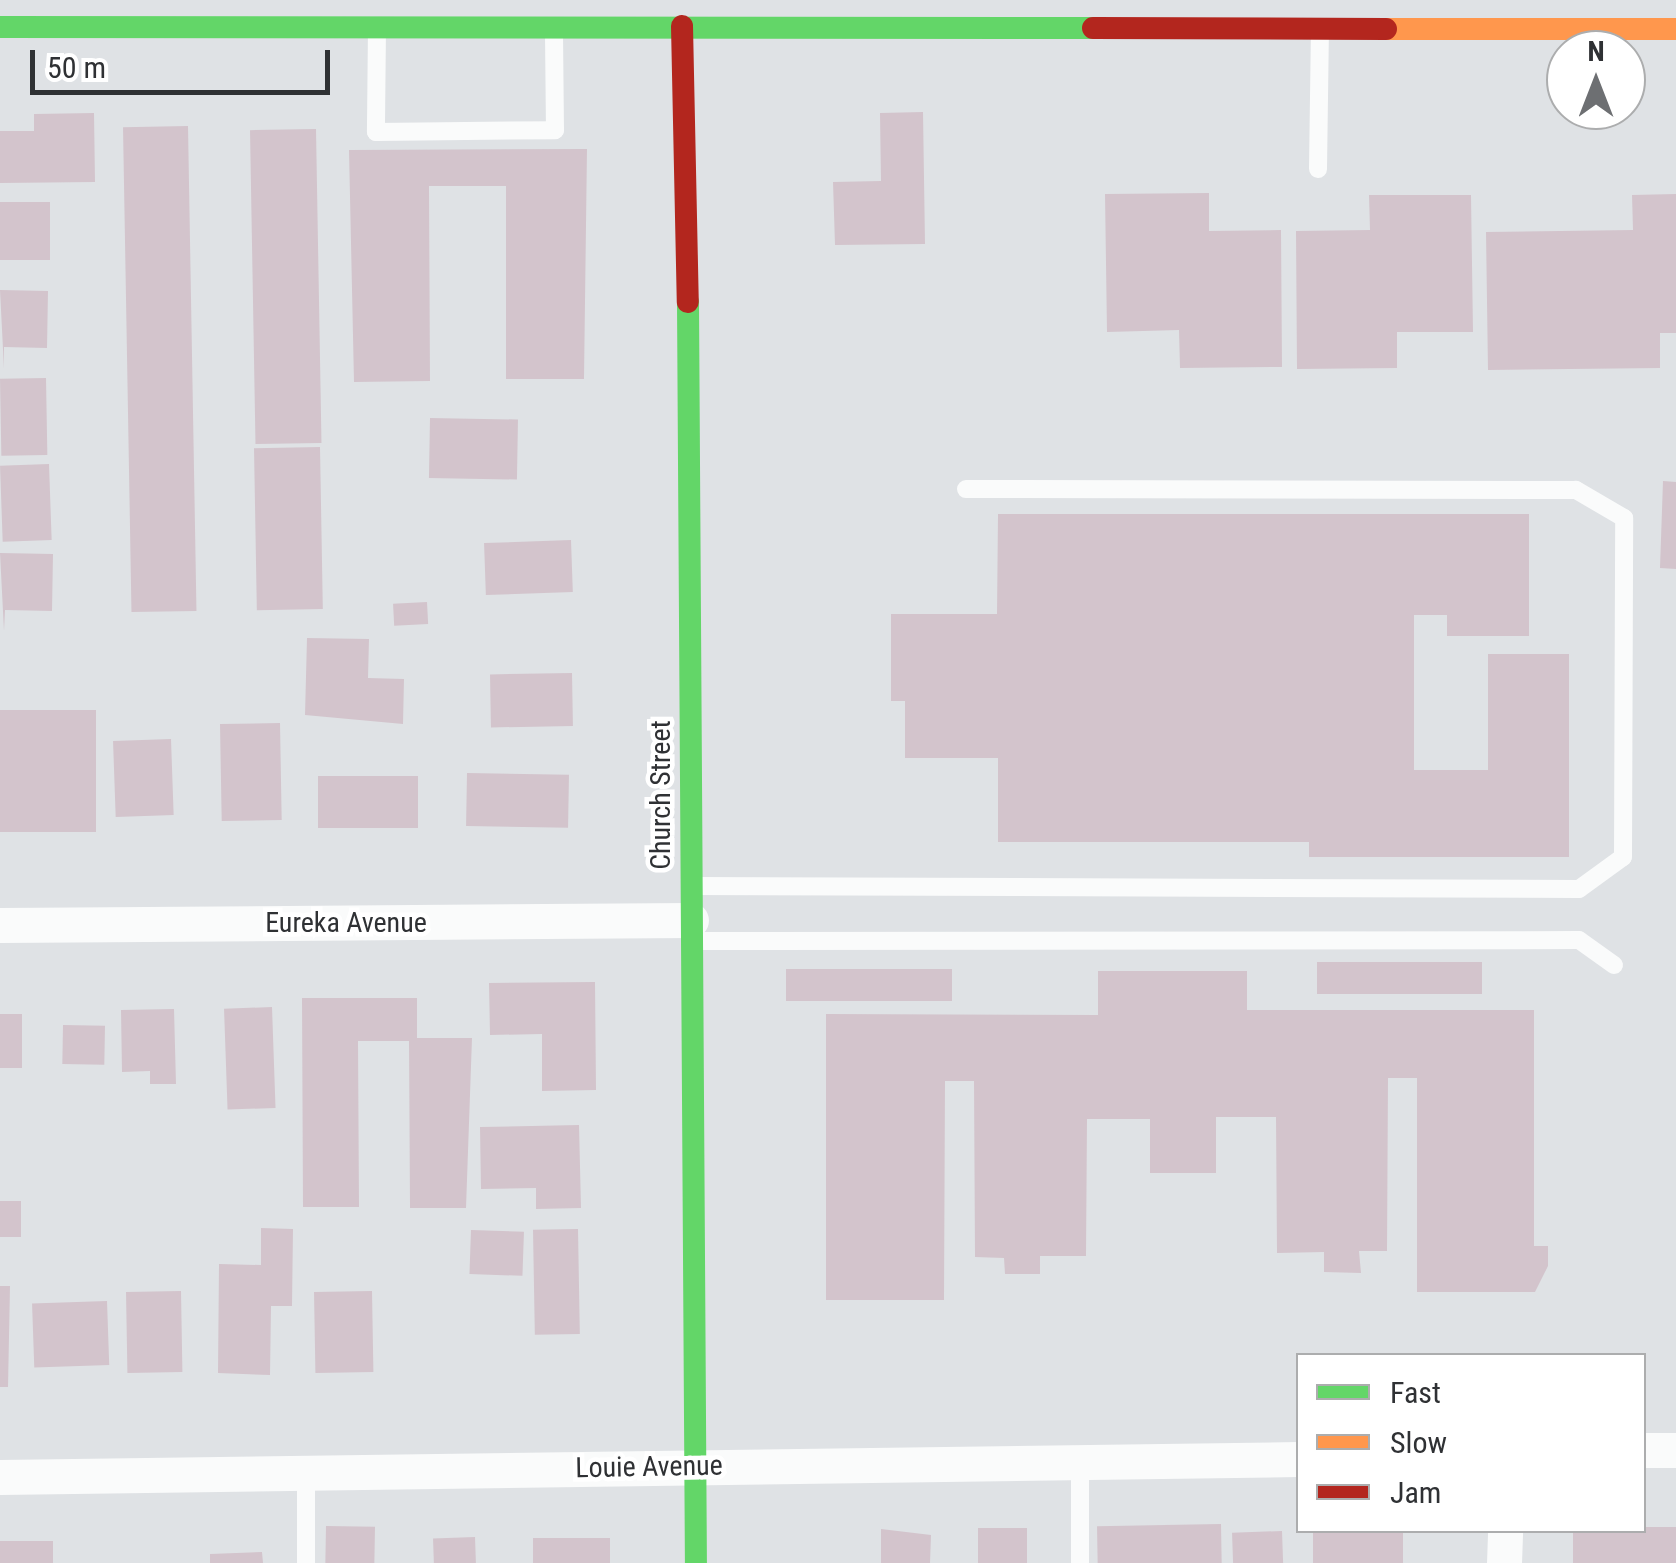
<!DOCTYPE html>
<style>
body{margin:0}
#map{position:relative;width:1676px;height:1563px;overflow:hidden;background:#dfe2e5;font-family:"Roboto Condensed",sans-serif}
div>[style]{position:absolute}
[style*='--x']{left:calc(var(--x)*1px);top:calc(var(--y)*1px);width:calc(var(--w)*1px);rotate:calc(var(--a)*1deg)}
.building>*{inset:0;background:#d3c4cc;transform-origin:0 0}
.lane>*{height:18px;margin:-9px;padding:0 9px;transform-origin:9px;border-radius:9px;background:#fafbfb}
.street>*{height:35px;margin:-17.5px;padding:0 17.5px;transform-origin:17.5px;border-radius:17.5px;background:#fafbfb}
.fast>*{height:22px;margin:-11px;padding:0 11px;transform-origin:11px;border-radius:11px;background:#63d668}
.slow>*{height:22px;margin:-11px;padding:0 11px;transform-origin:11px;border-radius:11px;background:#ff974d}
.jam>*{height:22px;margin:-11px;padding:0 11px;transform-origin:11px;border-radius:11px;background:#b3261e}
span{translate:-50% -50%;white-space:nowrap;text-align:center;line-height:1.15;-webkit-text-stroke:9px #fff;paint-order:stroke}
.street-label{font-size:28px;color:#2f3134}
.legend{position:absolute;left:1296px;top:1353px;width:350px;height:180px;box-sizing:border-box;background:#fff;border:2px solid #acadae;margin:0;padding:12px 18px;list-style:none;font-size:30px;color:#2f3134}
.legend li{display:flex;align-items:center;gap:20px;height:50px}
.legend b{width:50px;border:2px solid #acadae}
.north{position:absolute;left:1546px;top:30px;width:100px;height:100px;box-sizing:border-box;background:#fff;border:2px solid #acadae;border-radius:50%;rotate:0deg;font-size:28px;font-weight:700;line-height:40px;text-align:center;color:#2f3134}
.north::after{content:'';display:block;margin:auto;width:35px;height:45px;background:#6d6f72;clip-path:polygon(50% 0,100% 100%,50% 72%,0 100%)}
.scale{position:absolute;left:30px;top:50px;width:300px;height:45px;box-sizing:border-box;border:5px solid #2f3134;border-top:0;padding-left:12px;font-size:30px;line-height:35px;white-space:nowrap;color:#2f3134;-webkit-text-stroke:8px #fff;paint-order:stroke}
</style>
<div id="map">
<div class="building">
<div style="clip-path:polygon(923px 112px,925px 244px,835px 245px,833px 182px,881px 181px,880px 113px)"></div>
<div style="clip-path:polygon(94px 113px,95px 182px,0 183px,0 131px,34px 131px,34px 114px)"></div>
<div style="left:188px;top:126px;width:485px;height:65px;rotate:89deg"></div>
<div style="left:316px;top:129px;width:314px;height:66px;rotate:89deg"></div>
<div style="clip-path:polygon(587px 149px,584px 379px,506px 379px,506px 186px,429px 186px,430px 381px,354px 382px,349px 150px)"></div>
<div style="clip-path:polygon(1209px 193px,1209px 231px,1281px 230px,1282px 367px,1180px 368px,1179px 330px,1107px 332px,1105px 194px)"></div>
<div style="clip-path:polygon(1676px 194px,1676px 333px,1660px 333px,1660px 368px,1488px 370px,1486px 232px,1633px 230px,1632px 195px)"></div>
<div style="clip-path:polygon(1369px 195px,1471px 195px,1473px 332px,1397px 332px,1397px 368px,1297px 369px,1296px 231px,1370px 230px)"></div>
<div style="left:50px;top:202px;width:58px;height:50px;rotate:90deg"></div>
<div style="clip-path:polygon(0 290px,48px 291px,47px 348px,4px 347px,4px 369px)"></div>
<div style="left:46px;top:378px;width:77px;height:46px;rotate:89deg"></div>
<div style="left:430px;top:418px;width:88px;height:60px;rotate:1deg"></div>
<div style="left:320px;top:447px;width:162px;height:66px;rotate:89deg"></div>
<div style="left:49px;top:464px;width:76px;height:49px;rotate:88deg"></div>
<div style="clip-path:polygon(1663px 481px,1676px 482px,1676px 569px,1660px 568px)"></div>
<div style="clip-path:polygon(998px 514px,1529px 514px,1529px 636px,1447px 636px,1447px 615px,1414px 615px,1414px 770px,1488px 770px,1488px 654px,1569px 654px,1569px 857px,1309px 857px,1309px 842px,998px 842px,998px 758px,905px 758px,905px 701px,891px 701px,891px 614px,997px 614px)"></div>
<div style="left:571px;top:540px;width:52px;height:87px;rotate:88deg"></div>
<div style="clip-path:polygon(0 553px,53px 554px,52px 611px,5px 610px,4px 631px)"></div>
<div style="left:427px;top:602px;width:22px;height:34px;rotate:87deg"></div>
<div style="clip-path:polygon(307px 638px,369px 639px,368px 678px,404px 679px,403px 724px,305px 715px)"></div>
<div style="left:572px;top:673px;width:53px;height:82px;rotate:89deg"></div>
<div style="left:96px;top:710px;width:122px;height:96px;rotate:90deg"></div>
<div style="left:280px;top:723px;width:97px;height:60px;rotate:89deg"></div>
<div style="left:171px;top:739px;width:76px;height:58px;rotate:88deg"></div>
<div style="left:467px;top:773px;width:102px;height:53px;rotate:1deg"></div>
<div style="left:418px;top:776px;width:52px;height:100px;rotate:90deg"></div>
<div style="left:1482px;top:962px;width:32px;height:165px;rotate:90deg"></div>
<div style="left:952px;top:969px;width:32px;height:166px;rotate:90deg"></div>
<div style="clip-path:polygon(1098px 971px,1247px 971px,1247px 1010px,1534px 1010px,1534px 1246px,1548px 1246px,1548px 1266px,1535px 1292px,1417px 1292px,1417px 1078px,1388px 1078px,1387px 1251px,1359px 1251px,1361px 1273px,1324px 1272px,1324px 1252px,1277px 1253px,1276px 1117px,1216px 1117px,1216px 1173px,1150px 1173px,1150px 1119px,1087px 1119px,1086px 1256px,1040px 1256px,1040px 1274px,1005px 1274px,1004px 1258px,975px 1257px,974px 1081px,945px 1081px,944px 1300px,826px 1300px,826px 1014px,1098px 1015px)"></div>
<div style="clip-path:polygon(595px 982px,596px 1090px,542px 1091px,542px 1034px,490px 1035px,489px 983px)"></div>
<div style="clip-path:polygon(302px 998px,417px 998px,417px 1038px,472px 1038px,466px 1208px,410px 1208px,409px 1041px,358px 1041px,359px 1207px,303px 1207px)"></div>
<div style="left:272px;top:1007px;width:101px;height:48px;rotate:88deg"></div>
<div style="clip-path:polygon(174px 1009px,176px 1084px,150px 1084px,150px 1071px,122px 1072px,121px 1010px)"></div>
<div style="left:0;top:1014px;width:22px;height:54px"></div>
<div style="left:63px;top:1025px;width:42px;height:39px;rotate:1deg"></div>
<div style="clip-path:polygon(579px 1125px,581px 1208px,536px 1209px,536px 1188px,481px 1189px,480px 1127px)"></div>
<div style="left:0;top:1201px;width:21px;height:36px"></div>
<div style="clip-path:polygon(261px 1228px,293px 1229px,292px 1306px,271px 1306px,270px 1375px,218px 1373px,219px 1264px,261px 1265px)"></div>
<div style="left:578px;top:1229px;width:105px;height:45px;rotate:89deg"></div>
<div style="left:471px;top:1230px;width:53px;height:44px;rotate:2deg"></div>
<div style="clip-path:polygon(0 1286px,10px 1286px,8px 1387px,0 1387px)"></div>
<div style="left:181px;top:1291px;width:81px;height:55px;rotate:89deg"></div>
<div style="left:372px;top:1291px;width:81px;height:58px;rotate:89deg"></div>
<div style="left:107px;top:1301px;width:64px;height:75px;rotate:88deg"></div>
<div style="left:1221px;top:1524px;width:39px;height:124px;rotate:89deg"></div>
<div style="left:326px;top:1526px;width:49px;height:37px;rotate:1deg"></div>
<div style="left:1676px;top:1527px;width:36px;height:103px;rotate:90deg"></div>
<div style="left:978px;top:1528px;width:49px;height:35px"></div>
<div style="clip-path:polygon(881px 1529px,931px 1535px,930px 1563px,881px 1563px)"></div>
<div style="left:1313px;top:1530px;width:90px;height:33px"></div>
<div style="left:1282px;top:1531px;width:32px;height:50px;rotate:88deg"></div>
<div style="left:475px;top:1537px;width:26px;height:42px;rotate:88deg"></div>
<div style="left:610px;top:1538px;width:25px;height:77px;rotate:90deg"></div>
<div style="left:53px;top:1541px;width:22px;height:53px;rotate:90deg"></div>
<div style="clip-path:polygon(262px 1552px,263px 1563px,210px 1563px,210px 1554px)"></div>
</div>
<div class="lane">
<div style="--x:377;--y:28;--w:104;--a:90.6"></div>
<div style="--x:376;--y:132;--w:179;--a:-0.6"></div>
<div style="--x:555;--y:130;--w:101;--a:-90.6"></div>
<div style="--x:1318;--y:169;--w:139;--a:-89.2"></div>
<div style="--x:693;--y:886;--w:886;--a:0.19"></div>
<div style="--x:1579;--y:889;--w:54;--a:-36"></div>
<div style="--x:1623;--y:857;--w:339;--a:-89.8"></div>
<div style="--x:1624;--y:518;--w:56;--a:-149.7"></div>
<div style="--x:1576;--y:490;--w:610;--a:-179.91"></div>
<div style="--x:697;--y:941;--w:882;--a:-0.06"></div>
<div style="--x:1579;--y:940;--w:43;--a:35.5"></div>
<div style="--x:306;--y:1475;--w:88;--a:90"></div>
<div style="--x:1080;--y:1563;--w:99;--a:-90"></div>
</div>
<div class="street">
<div style="--x:0;--y:925;--w:691;--a:-0.41"></div>
<div style="--x:1644;--y:1450;--w:32;--a:0"></div>
<div style="--x:0;--y:1477;--w:1298;--a:-0.79"></div>
<div style="--x:1504;--y:1563;--w:33;--a:-88"></div>
</div>
<div class="fast">
<div style="--x:0;--y:27;--w:1093;--a:0.05"></div>
<div style="--x:688;--y:302;--w:1261;--a:89.64"></div>
</div>
<div class="slow">
<div style="--x:1386;--y:29;--w:290;--a:0"></div>
</div>
<div class="jam">
<div style="--x:682;--y:26;--w:276;--a:88.8"></div>
<div style="--x:1093;--y:28;--w:293;--a:0.2"></div>
</div>
<div class="street-label">
<span style="left:661px;top:795px;rotate:-90deg">Church Street</span>
<span style="left:346px;top:923px">Eureka Avenue</span>
<span style="left:649px;top:1467px;rotate:-1deg">Louie Avenue</span>
</div>
<ul class="legend">
<li><b style="height:12px;background:#63d668"></b>Fast</li>
<li><b style="height:12px;background:#ff974d"></b>Slow</li>
<li><b style="height:12px;background:#b3261e"></b>Jam</li>
</ul>
<div class="north">N</div>
<div class="scale">50 m</div>
</div>
